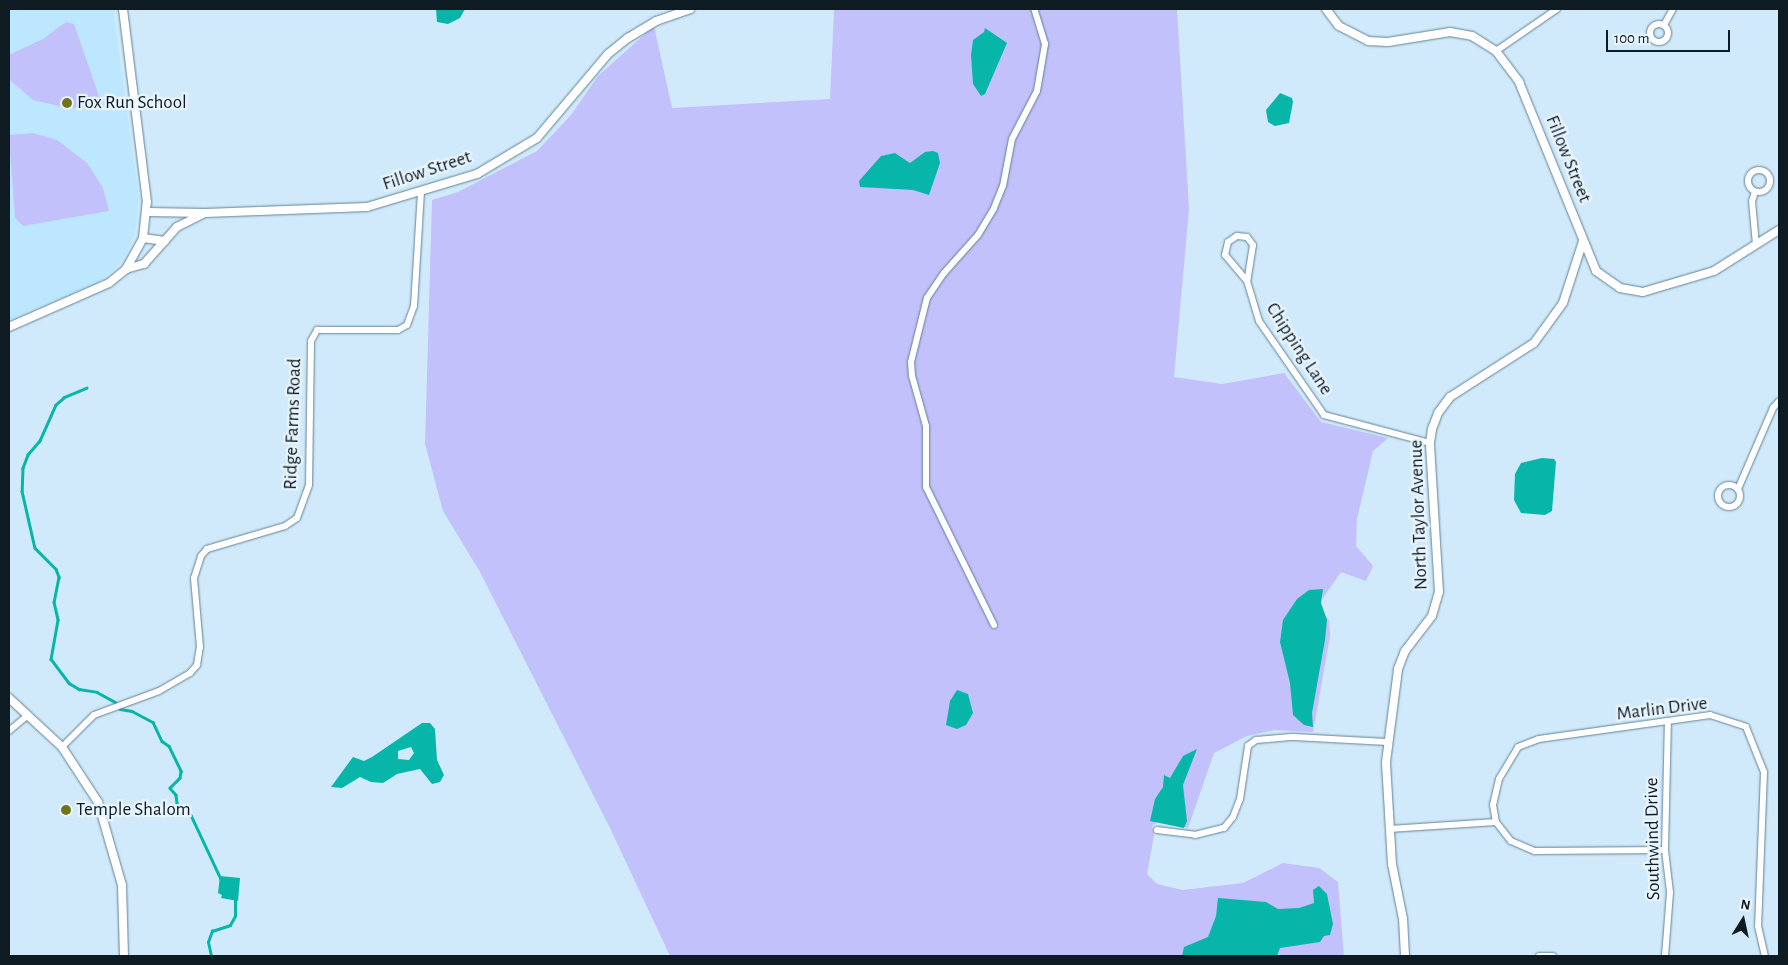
<!DOCTYPE html>
<style>
body{margin:0}
#map{position:relative;width:1788px;height:965px;overflow:hidden;background:#d0eafb;font-family:"Alegreya Sans",sans-serif}
div>[style]{position:absolute}
[style*='--x']{left:calc(var(--x)*1px);top:calc(var(--y)*1px);width:calc(var(--w)*1px);rotate:calc(var(--a)*1deg)}
.built>*{inset:0;background:#bde6ff}
.green>*{inset:0;background:#c2c1fb}
.water>*{inset:0;background:#08b6a9}
.stream>*{height:2.5px;margin:-1.25px;padding:0 1.25px;transform-origin:1.25px;border-radius:1.25px;background:#08b6a9}
.roads{filter:drop-shadow(0 0 1px #648295) drop-shadow(0 0 1px #648295)}
.minor>*{height:6px;margin:-3px;padding:0 3px;transform-origin:3px;border-radius:3px;background:#fff}
.minor>.ring{margin:-3px;padding:0;box-sizing:content-box;background:none;border:6px solid #fff;border-radius:50%}
.tertiary>*{height:8px;margin:-4px;padding:0 4px;transform-origin:4px;border-radius:4px;background:#fff}
.dots>*{width:14px;height:14px;translate:-50% -50%;box-sizing:border-box;border:2px solid #e8f5fe;border-radius:50%}
span{translate:-50% -50%;white-space:nowrap;text-align:center;line-height:1.15;-webkit-text-stroke:4.5px #e8f5fe;paint-order:stroke}
.poi-label{font-size:19px;color:#0f1b22}
.left{translate:0 -50%;text-align:left}
.street-label{font-size:19px;color:#0f1b22}
.frame{position:absolute;inset:0;border:10px solid #0f1b22;pointer-events:none}
.north{position:absolute;left:1718px;top:895px;width:50px;height:50px;-webkit-text-stroke:4px #e8f5fe;paint-order:stroke;rotate:10deg;font-size:14px;font-weight:700;line-height:20px;text-align:center;color:#0f1b22}
.north::after{content:'';display:block;margin:auto;width:18px;height:22px;background:#0f1b22;clip-path:polygon(50% 0,100% 100%,50% 72%,0 100%)}
.scale{position:absolute;left:1606px;top:30px;width:124px;height:22px;box-sizing:border-box;border:2px solid #0f1b22;border-top:0;padding-left:6px;font-size:15px;line-height:18px;white-space:nowrap;color:#0f1b22;-webkit-text-stroke:4px #e8f5fe;paint-order:stroke}
</style>
<div id="map">
<div class="built">
<div style="clip-path:polygon(9px 9px,113px 9px,139px 198px,135px 233px,127px 253px,113px 271px,97px 283px,9px 320px)"></div>
</div>
<div class="green">
<div style="clip-path:polygon(840px 9px,1177px 9px,1189px 209px,1174px 377px,1222px 384px,1284px 373px,1321px 422px,1388px 438px,1373px 451px,1357px 519px,1356px 546px,1373px 566px,1366px 581px,1341px 572px,1318px 605px,1329px 620px,1330px 636px,1313px 732px,1274px 730px,1247px 736px,1214px 753px,1188px 828px,1160px 820px,1152px 826px,1154px 835px,1147px 874px,1157px 884px,1183px 890px,1243px 883px,1283px 863px,1319px 868px,1338px 882px,1344px 956px,670px 956px,610px 828px,480px 572px,443px 511px,425px 444px,432px 200px,458px 192px,537px 151px,571px 115px,598px 76px,654px 26px,672px 108px,830px 99px,834px 10px)"></div>
<div style="clip-path:polygon(66px 22px,74px 24px,100px 99px,83px 107px,68px 108px,33px 100px,9px 79px,9px 55px,43px 39px)"></div>
<div style="clip-path:polygon(33px 133px,57px 140px,87px 163px,103px 188px,109px 211px,23px 226px,15px 218px,9px 135px)"></div>
</div>
<div class="water">
<div style="clip-path:polygon(436px 9px,465px 9px,460px 18px,448px 24px,437px 22px)"></div>
<div style="clip-path:polygon(985px 28px,1007px 43px,985px 94px,981px 96px,973px 84px,971px 55px,973px 40px,984px 32px)"></div>
<div style="clip-path:polygon(1280px 93px,1292px 98px,1293px 102px,1289px 123px,1275px 126px,1268px 122px,1266px 110px)"></div>
<div style="clip-path:polygon(933px 151px,938px 153px,940px 163px,929px 195px,913px 190px,860px 187px,859px 181px,881px 156px,895px 153px,910px 163px,925px 152px)"></div>
<div style="clip-path:polygon(1542px 458px,1554px 459px,1556px 462px,1552px 511px,1545px 515px,1521px 513px,1514px 500px,1515px 474px,1521px 463px)"></div>
<div style="clip-path:polygon(1323px 589px,1321px 603px,1327px 620px,1325px 640px,1312px 713px,1313px 727px,1304px 725px,1293px 715px,1290px 683px,1280px 642px,1283px 620px,1297px 599px,1309px 590px)"></div>
<div style="clip-path:polygon(957px 690px,968px 694px,973px 713px,966px 725px,957px 729px,946px 725px,950px 701px)"></div>
<div style="clip-path:polygon(evenodd,422px 723px,430px 723px,435px 729px,437px 760px,444px 775px,440px 782px,432px 784px,420px 769px,397px 774px,383px 783px,371px 782px,360px 777px,342px 788px,331px 787px,353px 757px,364px 761px,372px 757px,422px 723px,411px 747px,414px 753px,409px 760px,398px 759px,398px 751px,411px 747px)"></div>
<div style="clip-path:polygon(1197px 749px,1183px 785px,1187px 821px,1184px 828px,1150px 821px,1155px 799px,1163px 787px,1164px 775px,1170px 778px,1183px 756px)"></div>
<div style="clip-path:polygon(220px 876px,240px 878px,238px 901px,221px 898px,222px 895px,218px 893px)"></div>
<div style="clip-path:polygon(1319px 886px,1327px 894px,1333px 924px,1330px 935px,1324px 936px,1320px 942px,1280px 948px,1277px 956px,1182px 956px,1184px 947px,1208px 937px,1216px 916px,1218px 898px,1266px 902px,1278px 909px,1299px 908px,1314px 903px,1313px 890px)"></div>
</div>
<div class="stream">
<div style="--x:87;--y:388;--w:25;--a:157"></div>
<div style="--x:64;--y:398;--w:11;--a:139"></div>
<div style="--x:56;--y:405;--w:39;--a:114"></div>
<div style="--x:40;--y:441;--w:18;--a:131"></div>
<div style="--x:28;--y:455;--w:14;--a:111"></div>
<div style="--x:23;--y:468;--w:23;--a:92"></div>
<div style="--x:22;--y:491;--w:58;--a:77.2"></div>
<div style="--x:35;--y:548;--w:30;--a:45"></div>
<div style="--x:56;--y:569;--w:9;--a:69"></div>
<div style="--x:59;--y:577;--w:25;--a:101"></div>
<div style="--x:54;--y:602;--w:18;--a:77"></div>
<div style="--x:58;--y:620;--w:40;--a:100"></div>
<div style="--x:51;--y:659;--w:30;--a:53"></div>
<div style="--x:69;--y:683;--w:12;--a:31"></div>
<div style="--x:79;--y:689;--w:18;--a:9"></div>
<div style="--x:97;--y:692;--w:21;--a:29"></div>
<div style="--x:120;--y:709;--w:12;--a:9"></div>
<div style="--x:132;--y:711;--w:24;--a:28"></div>
<div style="--x:153;--y:722;--w:21;--a:65"></div>
<div style="--x:162;--y:741;--w:9;--a:36"></div>
<div style="--x:169;--y:746;--w:28;--a:64"></div>
<div style="--x:181;--y:771;--w:7;--a:98"></div>
<div style="--x:180;--y:778;--w:14;--a:135"></div>
<div style="--x:170;--y:788;--w:9;--a:49"></div>
<div style="--x:176;--y:795;--w:8;--a:83"></div>
<div style="--x:177;--y:803;--w:18;--a:41"></div>
<div style="--x:191;--y:815;--w:71;--a:64.9"></div>
<div style="--x:211;--y:956;--w:14;--a:-102"></div>
<div style="--x:208;--y:942;--w:12;--a:-70"></div>
<div style="--x:212;--y:931;--w:19;--a:-18"></div>
<div style="--x:230;--y:925;--w:10;--a:-61"></div>
<div style="--x:235;--y:916;--w:16;--a:-90"></div>
</div>
<div class="roads">
<div class="minor">
<div class="ring" style="left:1650px;top:24px;width:12px;height:12px"></div>
<div style="--x:1664;--y:25;--w:18;--a:-61"></div>
<div style="--x:1496;--y:51;--w:74;--a:-34.5"></div>
<div class="ring" style="left:1748px;top:170px;width:16px;height:16px"></div>
<div style="--x:1755;--y:192;--w:9;--a:108"></div>
<div style="--x:1752;--y:201;--w:44;--a:84.8"></div>
<div style="--x:1247;--y:281;--w:34;--a:-130"></div>
<div style="--x:1225;--y:255;--w:13;--a:-77"></div>
<div style="--x:1228;--y:242;--w:11;--a:-34"></div>
<div style="--x:1237;--y:236;--w:10;--a:6"></div>
<div style="--x:1247;--y:237;--w:10;--a:53"></div>
<div style="--x:1253;--y:245;--w:36;--a:99"></div>
<div style="--x:1247;--y:281;--w:42;--a:73.3"></div>
<div style="--x:1259;--y:321;--w:114;--a:55.3"></div>
<div style="--x:1324;--y:415;--w:110;--a:14.8"></div>
<div class="ring" style="left:1718px;top:485px;width:16px;height:16px"></div>
<div style="--x:1738;--y:489;--w:88;--a:-66.6"></div>
<div style="--x:1773;--y:408;--w:9;--a:-49"></div>
<div style="--x:994;--y:625;--w:154;--a:-116.2"></div>
<div style="--x:926;--y:487;--w:61;--a:-90"></div>
<div style="--x:926;--y:426;--w:52;--a:-105.6"></div>
<div style="--x:912;--y:376;--w:14;--a:-94"></div>
<div style="--x:911;--y:362;--w:66;--a:-76"></div>
<div style="--x:927;--y:298;--w:30;--a:-56"></div>
<div style="--x:944;--y:273;--w:51;--a:-48.2"></div>
<div style="--x:978;--y:235;--w:31;--a:-59"></div>
<div style="--x:994;--y:208;--w:24;--a:-68"></div>
<div style="--x:1003;--y:186;--w:48;--a:-79.2"></div>
<div style="--x:1012;--y:139;--w:54;--a:-62.5"></div>
<div style="--x:1037;--y:91;--w:48;--a:-80.3"></div>
<div style="--x:1045;--y:44;--w:37;--a:-107"></div>
<div style="--x:9;--y:731;--w:23;--a:-40"></div>
<div style="--x:62;--y:747;--w:45;--a:-45"></div>
<div style="--x:94;--y:715;--w:69;--a:-20.3"></div>
<div style="--x:159;--y:691;--w:36;--a:-30"></div>
<div style="--x:190;--y:673;--w:11;--a:-49"></div>
<div style="--x:197;--y:665;--w:18;--a:-81"></div>
<div style="--x:200;--y:647;--w:69;--a:-95"></div>
<div style="--x:194;--y:578;--w:23;--a:-72"></div>
<div style="--x:201;--y:556;--w:9;--a:-49"></div>
<div style="--x:207;--y:549;--w:81;--a:-16.4"></div>
<div style="--x:285;--y:526;--w:14;--a:-34"></div>
<div style="--x:297;--y:518;--w:35;--a:-70"></div>
<div style="--x:309;--y:485;--w:144;--a:-89.2"></div>
<div style="--x:311;--y:341;--w:13;--a:-61"></div>
<div style="--x:317;--y:330;--w:81;--a:0"></div>
<div style="--x:398;--y:330;--w:10;--a:-29"></div>
<div style="--x:407;--y:325;--w:20;--a:-70"></div>
<div style="--x:414;--y:306;--w:113;--a:-86.5"></div>
<div style="--x:1496;--y:822;--w:17;--a:-100"></div>
<div style="--x:1493;--y:805;--w:27;--a:-77"></div>
<div style="--x:1499;--y:779;--w:37;--a:-59"></div>
<div style="--x:1518;--y:747;--w:22;--a:-21"></div>
<div style="--x:1539;--y:739;--w:173;--a:-8"></div>
<div style="--x:1710;--y:715;--w:38;--a:18"></div>
<div style="--x:1746;--y:727;--w:48;--a:68.2"></div>
<div style="--x:1764;--y:772;--w:154;--a:92.2"></div>
<div style="--x:1758;--y:926;--w:31;--a:77"></div>
<div style="--x:1496;--y:822;--w:24;--a:52"></div>
<div style="--x:1511;--y:841;--w:26;--a:23"></div>
<div style="--x:1535;--y:851;--w:130;--a:-0.4"></div>
<div style="--x:1389;--y:829;--w:107;--a:-3.7"></div>
<div style="--x:1157;--y:830;--w:38;--a:7"></div>
<div style="--x:1195;--y:835;--w:30;--a:-14"></div>
<div style="--x:1224;--y:828;--w:14;--a:-51"></div>
<div style="--x:1233;--y:817;--w:19;--a:-69"></div>
<div style="--x:1240;--y:799;--w:54;--a:-81.4"></div>
<div style="--x:1248;--y:746;--w:10;--a:-37"></div>
<div style="--x:1256;--y:740;--w:38;--a:-5"></div>
<div style="--x:1294;--y:737;--w:93;--a:3.1"></div>
<div style="--x:1539;--y:956;--w:14;--a:0"></div>
<div style="--x:1665;--y:956;--w:64;--a:-85.5"></div>
<div style="--x:1670;--y:892;--w:42;--a:-96.8"></div>
<div style="--x:1665;--y:850;--w:128;--a:-88.7"></div>
</div>
<div class="tertiary">
<div style="--x:1326;--y:9;--w:21;--a:53"></div>
<div style="--x:1339;--y:26;--w:33;--a:27"></div>
<div style="--x:1368;--y:41;--w:20;--a:3"></div>
<div style="--x:1388;--y:42;--w:63;--a:-9.2"></div>
<div style="--x:1450;--y:32;--w:22;--a:10"></div>
<div style="--x:1472;--y:36;--w:28;--a:32"></div>
<div style="--x:1496;--y:51;--w:39;--a:53"></div>
<div style="--x:1519;--y:82;--w:204;--a:67.8"></div>
<div style="--x:1596;--y:271;--w:29;--a:35"></div>
<div style="--x:1620;--y:288;--w:23;--a:10"></div>
<div style="--x:1643;--y:292;--w:74;--a:-16.5"></div>
<div style="--x:1714;--y:271;--w:77;--a:-32.2"></div>
<div style="--x:147;--y:212;--w:58;--a:1"></div>
<div style="--x:205;--y:213;--w:162;--a:-2.1"></div>
<div style="--x:367;--y:207;--w:115;--a:-16.7"></div>
<div style="--x:477;--y:174;--w:70;--a:-31"></div>
<div style="--x:537;--y:138;--w:110;--a:-49.8"></div>
<div style="--x:608;--y:54;--w:26;--a:-39"></div>
<div style="--x:628;--y:38;--w:33;--a:-31"></div>
<div style="--x:656;--y:21;--w:36;--a:-19"></div>
<div style="--x:143;--y:238;--w:22;--a:8"></div>
<div style="--x:126;--y:269;--w:19;--a:-16"></div>
<div style="--x:144;--y:264;--w:50;--a:-48.3"></div>
<div style="--x:177;--y:227;--w:29;--a:-27"></div>
<div style="--x:9;--y:327;--w:109;--a:-23.7"></div>
<div style="--x:109;--y:283;--w:22;--a:-39"></div>
<div style="--x:126;--y:269;--w:35;--a:-61"></div>
<div style="--x:143;--y:238;--w:36;--a:-84"></div>
<div style="--x:147;--y:202;--w:194;--a:-97.1"></div>
<div style="--x:9;--y:698;--w:72;--a:42.8"></div>
<div style="--x:62;--y:747;--w:66;--a:56.8"></div>
<div style="--x:98;--y:802;--w:86;--a:73.9"></div>
<div style="--x:122;--y:885;--w:71;--a:88.4"></div>
<div style="--x:1405;--y:956;--w:37;--a:-93"></div>
<div style="--x:1403;--y:919;--w:56;--a:-101.3"></div>
<div style="--x:1392;--y:864;--w:102;--a:-93.4"></div>
<div style="--x:1386;--y:762;--w:94;--a:-82.6"></div>
<div style="--x:1398;--y:669;--w:19;--a:-69"></div>
<div style="--x:1405;--y:651;--w:44;--a:-52.4"></div>
<div style="--x:1432;--y:616;--w:25;--a:-74"></div>
<div style="--x:1439;--y:592;--w:149;--a:-93.5"></div>
<div style="--x:1430;--y:443;--w:14;--a:-82"></div>
<div style="--x:1432;--y:429;--w:17;--a:-69"></div>
<div style="--x:1438;--y:413;--w:20;--a:-53"></div>
<div style="--x:1450;--y:397;--w:100;--a:-32.7"></div>
<div style="--x:1534;--y:343;--w:49;--a:-54.1"></div>
<div style="--x:1563;--y:303;--w:65;--a:-72.1"></div>
</div>
</div>
<div class="dots">
<div style="left:67px;top:103px;background:#72741a"></div>
<div style="left:66px;top:810px;background:#72741a"></div>
</div>
<div class="poi-label">
<span class="left" style="left:77px;top:103px">Fox Run School</span>
<span class="left" style="left:76px;top:810px">Temple Shalom</span>
</div>
<div class="street-label">
<span style="left:1568px;top:159px;rotate:68deg">Fillow Street</span>
<span style="left:427px;top:171px;rotate:-18deg">Fillow Street</span>
<span style="left:1299px;top:349px;rotate:57deg">Chipping Lane</span>
<span style="left:293px;top:424px;rotate:-88deg">Ridge Farms Road</span>
<span style="left:1419px;top:515px;rotate:-92deg">North Taylor Avenue</span>
<span style="left:1662px;top:709px;rotate:-7deg">Marlin Drive</span>
<span style="left:1653px;top:839px;rotate:-91deg">Southwind Drive</span>
</div>
<div class="frame"></div>
<div class="north">N</div>
<div class="scale">100 m</div>
</div>
